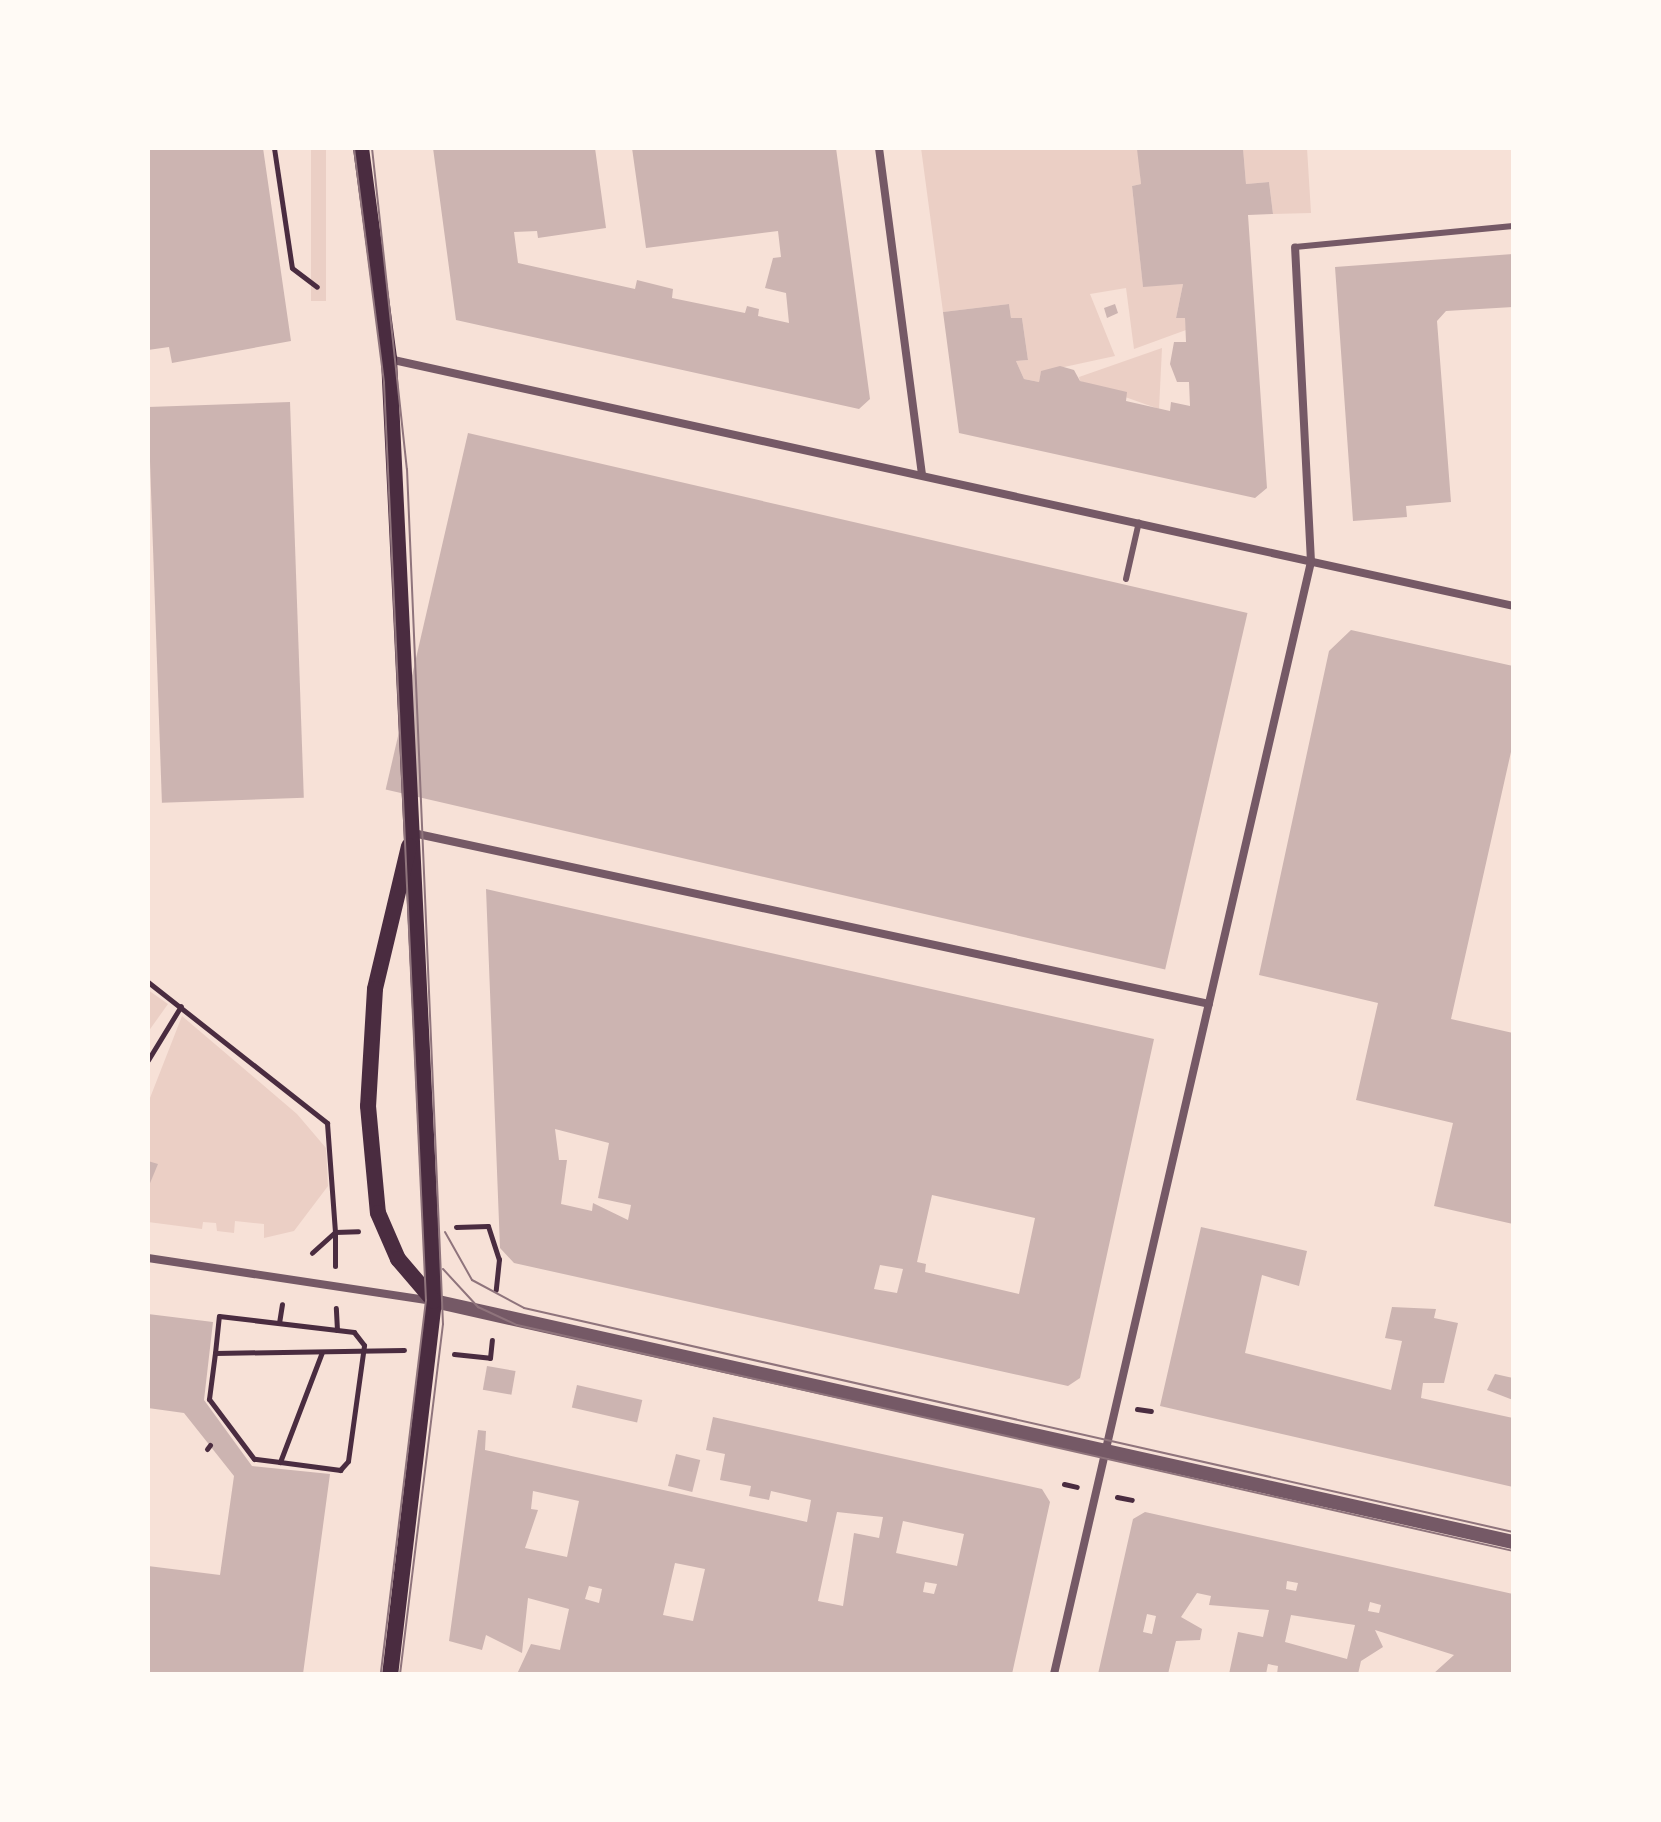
<!DOCTYPE html>
<style>
body{margin:0}
#map{position:relative;width:1661px;height:1822px;overflow:hidden;background:#f7e1d7;font-family:Quicksand,sans-serif}
div>[style]{position:absolute}
[style*='--x']{left:calc(var(--x)*1px);top:calc(var(--y)*1px);width:calc(var(--w)*1px);rotate:calc(var(--a)*1deg)}
.green>*{inset:0;background:#ebcfc5;transform-origin:0 0}
.building>*{inset:0;background:#ccb4b1;transform-origin:0 0}
.path>*{height:5px;margin:-2.5px;padding:0 2.5px;transform-origin:2.5px;border-radius:2.5px;background:#4a2c40}
.service>*{height:6px;margin:-3px;padding:0 3px;transform-origin:3px;border-radius:3px;background:#755966}
.minor>*{height:8px;margin:-4px;padding:0 4px;transform-origin:4px;border-radius:4px;background:#755966}
.tertiary>*{height:14px;margin:-7px;padding:0 7px;transform-origin:7px;border-radius:7px;background:#755966}
.secondary>*{height:16px;margin:-8px;padding:0 8px;transform-origin:8px;border-radius:8px;background:#4a2c40}
.tram>*{height:2px;margin:-1px;padding:0 1px;transform-origin:1px;border-radius:1px;background:#8f747c}
span{translate:-50% -50%;white-space:nowrap;text-align:center;line-height:1.15;-webkit-text-stroke:7px #fffaf5;paint-order:stroke}
.frame{position:absolute;inset:0;border:150px solid #fffaf5;pointer-events:none}
</style>
<div id="map">
<div class="green">
<div style="left:311px;top:148px;width:15px;height:153px"></div>
<div style="clip-path:polygon(921px 148px,1149px 148px,1138px 149px,1141px 184px,1132px 186px,1143px 286px,1183px 284px,1176px 318px,1185px 318px,1186px 330px,1134px 349px,1126px 288px,1090px 294px,1115px 356px,1041px 372px,1039px 382px,1024px 379px,1016px 361px,1028px 360px,1022px 318px,1011px 318px,1009px 304px,943px 312px)"></div>
<div style="clip-path:polygon(1243px 148px,1307px 148px,1311px 213px,1273px 214px,1269px 182px,1246px 184px)"></div>
<div style="clip-path:polygon(1162px 348px,1159px 409px,1080px 381px,1079px 377px)"></div>
<div style="clip-path:polygon(148px 990px,168px 1004px,148px 1032px)"></div>
<div style="clip-path:polygon(182px 1016px,297px 1114px,326px 1148px,328px 1186px,294px 1231px,264px 1238px,264px 1224px,235px 1221px,234px 1233px,217px 1231px,216px 1223px,203px 1222px,202px 1229px,148px 1222px,148px 1103px)"></div>
</div>
<div class="building">
<div style="clip-path:polygon(148px 148px,263px 148px,291px 341px,172px 363px,169px 347px,148px 350px)"></div>
<div style="clip-path:polygon(433px 148px,595px 148px,606px 228px,538px 238px,537px 231px,514px 232px,518px 263px,635px 289px,637px 280px,673px 289px,672px 298px,745px 313px,747px 306px,759px 309px,758px 316px,789px 323px,786px 293px,765px 288px,773px 258px,781px 257px,778px 231px,646px 248px,632px 148px,836px 148px,870px 399px,859px 409px,456px 320px)"></div>
<div style="clip-path:polygon(1243px 148px,1246px 184px,1269px 182px,1273px 214px,1248px 215px,1267px 488px,1255px 498px,959px 433px,943px 312px,1009px 304px,1011px 318px,1022px 318px,1028px 360px,1016px 361px,1024px 379px,1039px 382px,1041px 371px,1060px 366px,1074px 370px,1080px 381px,1127px 392px,1126px 401px,1170px 411px,1171px 402px,1190px 406px,1189px 382px,1177px 382px,1170px 364px,1174px 342px,1186px 342px,1185px 318px,1176px 318px,1183px 284px,1143px 287px,1132px 186px,1141px 184px,1137px 149px)"></div>
<div style="clip-path:polygon(1513px 254px,1513px 307px,1446px 311px,1437px 321px,1451px 502px,1406px 506px,1407px 517px,1353px 521px,1335px 267px)"></div>
<div style="clip-path:polygon(1115px 304px,1118px 313px,1107px 318px,1104px 308px)"></div>
<div style="left:290px;top:402px;width:396px;height:142px;rotate:88deg"></div>
<div style="left:468px;top:433px;width:800px;height:366px;rotate:13deg"></div>
<div style="clip-path:polygon(1351px 630px,1513px 666px,1513px 743px,1451px 1019px,1513px 1033px,1513px 1224px,1434px 1206px,1453px 1123px,1356px 1100px,1378px 1003px,1259px 975px,1329px 651px)"></div>
<div style="clip-path:polygon(evenodd,486px 889px,1154px 1039px,1080px 1378px,1068px 1386px,514px 1263px,500px 1248px,486px 889px,555px 1129px,609px 1143px,598px 1198px,631px 1205px,628px 1220px,593px 1203px,592px 1211px,561px 1204px,567px 1160px,559px 1160px,555px 1129px,486px 889px,932px 1195px,1035px 1218px,1019px 1294px,925px 1272px,926px 1264px,917px 1262px,932px 1195px,486px 889px,880px 1265px,903px 1269px,897px 1293px,874px 1289px,880px 1265px)"></div>
<div style="clip-path:polygon(148px 1161px,158px 1164px,148px 1188px)"></div>
<div style="clip-path:polygon(1201px 1227px,1307px 1251px,1299px 1286px,1262px 1275px,1245px 1353px,1391px 1390px,1402px 1341px,1385px 1338px,1392px 1307px,1436px 1309px,1434px 1318px,1458px 1323px,1444px 1383px,1423px 1383px,1421px 1398px,1513px 1418px,1513px 1487px,1160px 1406px)"></div>
<div style="clip-path:polygon(148px 1314px,213px 1322px,204px 1400px,252px 1466px,330px 1474px,303px 1674px,148px 1674px,148px 1566px,220px 1575px,234px 1476px,184px 1413px,148px 1408px)"></div>
<div style="left:487px;top:1366px;width:29px;height:24px;rotate:10deg"></div>
<div style="clip-path:polygon(1495px 1374px,1513px 1378px,1513px 1400px,1487px 1390px)"></div>
<div style="left:577px;top:1385px;width:67px;height:23px;rotate:13deg"></div>
<div style="clip-path:polygon(evenodd,713px 1417px,1042px 1489px,1050px 1502px,1012px 1674px,517px 1674px,531px 1644px,560px 1650px,569px 1609px,528px 1598px,522px 1653px,486px 1635px,482px 1650px,449px 1641px,478px 1430px,486px 1431px,485px 1450px,807px 1522px,811px 1500px,771px 1491px,769px 1500px,749px 1496px,751px 1486px,720px 1480px,725px 1454px,706px 1450px,713px 1417px,533px 1491px,579px 1501px,567px 1557px,525px 1548px,538px 1510px,531px 1509px,533px 1491px,713px 1417px,837px 1512px,883px 1517px,879px 1538px,854px 1533px,843px 1606px,818px 1601px,837px 1512px,713px 1417px,903px 1521px,964px 1534px,957px 1566px,896px 1553px,903px 1521px,713px 1417px,675px 1563px,705px 1569px,693px 1621px,663px 1615px,675px 1563px,713px 1417px,925px 1582px,937px 1584px,934px 1594px,923px 1592px,925px 1582px,713px 1417px,589px 1586px,602px 1589px,599px 1603px,585px 1599px,589px 1586px)"></div>
<div style="left:676px;top:1454px;width:25px;height:33px;rotate:14deg"></div>
<div style="clip-path:polygon(evenodd,1145px 1512px,1513px 1594px,1513px 1674px,1433px 1674px,1454px 1655px,1375px 1630px,1383px 1647px,1361px 1661px,1358px 1674px,1277px 1674px,1278px 1666px,1268px 1664px,1266px 1674px,1229px 1674px,1238px 1632px,1263px 1637px,1269px 1610px,1209px 1605px,1211px 1596px,1197px 1593px,1181px 1617px,1202px 1629px,1200px 1640px,1176px 1641px,1168px 1674px,1098px 1674px,1133px 1519px,1145px 1512px,1287px 1581px,1298px 1583px,1296px 1591px,1286px 1589px,1287px 1581px,1145px 1512px,1370px 1602px,1381px 1605px,1379px 1613px,1368px 1611px,1370px 1602px,1145px 1512px,1147px 1614px,1156px 1616px,1152px 1634px,1143px 1632px,1147px 1614px,1145px 1512px,1291px 1615px,1355px 1625px,1347px 1659px,1285px 1642px,1291px 1615px)"></div>
</div>
<div class="path">
<div style="--x:274;--y:148;--w:121;--a:81.5"></div>
<div style="--x:292;--y:268;--w:31;--a:37"></div>
<div style="--x:148;--y:982;--w:228;--a:38.2"></div>
<div style="--x:327;--y:1123;--w:109;--a:85.8"></div>
<div style="--x:335;--y:1232;--w:31;--a:138"></div>
<div style="--x:148;--y:1060;--w:63;--a:-58.6"></div>
<div style="--x:456;--y:1227;--w:32;--a:-2"></div>
<div style="--x:488;--y:1226;--w:35;--a:72"></div>
<div style="--x:499;--y:1259;--w:31;--a:96"></div>
<div style="--x:335;--y:1266;--w:34;--a:-90"></div>
<div style="--x:335;--y:1232;--w:23;--a:-2"></div>
<div style="--x:279;--y:1323;--w:19;--a:-81"></div>
<div style="--x:322;--y:1352;--w:118;--a:110.9"></div>
<div style="--x:280;--y:1462;--w:61;--a:7.6"></div>
<div style="--x:340;--y:1470;--w:12;--a:-48"></div>
<div style="--x:348;--y:1461;--w:117;--a:-82.1"></div>
<div style="--x:364;--y:1345;--w:16;--a:-128"></div>
<div style="--x:354;--y:1332;--w:17;--a:-173"></div>
<div style="--x:337;--y:1330;--w:22;--a:-93"></div>
<div style="--x:215;--y:1353;--w:37;--a:-84"></div>
<div style="--x:219;--y:1316;--w:119;--a:6.8"></div>
<div style="--x:454;--y:1354;--w:36;--a:6"></div>
<div style="--x:490;--y:1358;--w:18;--a:-84"></div>
<div style="--x:1137;--y:1409;--w:14;--a:8"></div>
<div style="--x:207;--y:1449;--w:5;--a:-53"></div>
<div style="--x:280;--y:1462;--w:26;--a:-173"></div>
<div style="--x:254;--y:1459;--w:75;--a:-126.9"></div>
<div style="--x:209;--y:1399;--w:46;--a:-82.6"></div>
<div style="--x:215;--y:1353;--w:189;--a:-0.9"></div>
<div style="--x:1064;--y:1484;--w:13;--a:13"></div>
<div style="--x:1117;--y:1497;--w:15;--a:11"></div>
</div>
<div class="service">
<div style="--x:1295;--y:247;--w:219;--a:-5.5"></div>
<div style="--x:1126;--y:579;--w:58;--a:-77.2"></div>
</div>
<div class="minor">
<div style="--x:879;--y:148;--w:328;--a:82.5"></div>
<div style="--x:389;--y:359;--w:1151;--a:12.39"></div>
<div style="--x:413;--y:833;--w:814;--a:12.12"></div>
<div style="--x:148;--y:1258;--w:288;--a:8.6"></div>
<div style="--x:1054;--y:1674;--w:1141;--a:-76.99"></div>
<div style="--x:1311;--y:562;--w:315;--a:-92.9"></div>
</div>
<div class="tertiary">
<div style="--x:434;--y:1301;--w:1106;--a:12.59"></div>
</div>
<div class="secondary">
<div style="--x:361;--y:148;--w:213;--a:82.4"></div>
<div style="--x:389;--y:359;--w:943;--a:87.27"></div>
<div style="--x:434;--y:1301;--w:376;--a:96.7"></div>
<div style="--x:409;--y:846;--w:147;--a:103.4"></div>
<div style="--x:375;--y:989;--w:117;--a:93.4"></div>
<div style="--x:368;--y:1106;--w:107;--a:84.7"></div>
<div style="--x:378;--y:1213;--w:50;--a:66.5"></div>
<div style="--x:398;--y:1259;--w:55;--a:49.4"></div>
</div>
<div class="tram">
<div style="--x:354;--y:148;--w:237;--a:82.7"></div>
<div style="--x:384;--y:383;--w:918;--a:87.38"></div>
<div style="--x:426;--y:1300;--w:377;--a:96.9"></div>
<div style="--x:372;--y:148;--w:323;--a:83.8"></div>
<div style="--x:407;--y:469;--w:856;--a:87.59"></div>
<div style="--x:443;--y:1324;--w:353;--a:97"></div>
<div style="--x:445;--y:1232;--w:55;--a:60.6"></div>
<div style="--x:472;--y:1280;--w:59;--a:28.3"></div>
<div style="--x:524;--y:1308;--w:1014;--a:12.76"></div>
<div style="--x:443;--y:1269;--w:52;--a:47.4"></div>
<div style="--x:478;--y:1307;--w:43;--a:24.8"></div>
<div style="--x:517;--y:1325;--w:1021;--a:12.78"></div>
</div>
<div class="frame"></div>
</div>
